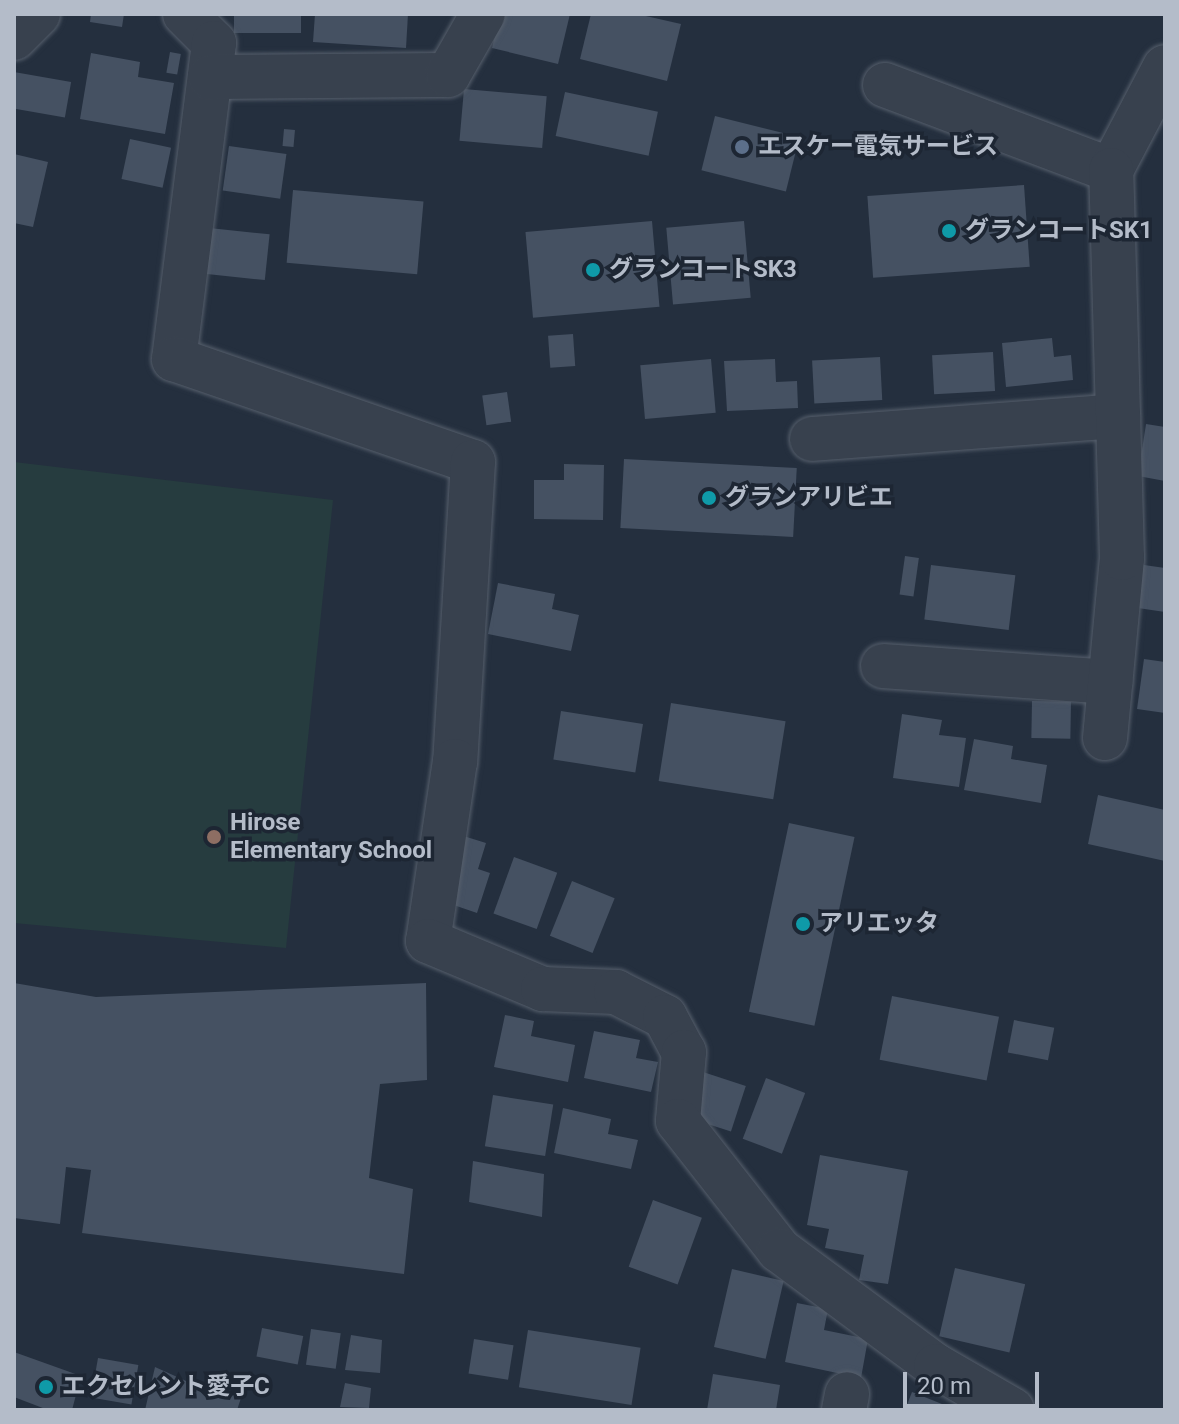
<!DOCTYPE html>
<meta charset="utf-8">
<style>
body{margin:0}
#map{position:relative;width:1179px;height:1424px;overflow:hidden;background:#242f3e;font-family:Roboto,"Noto Sans JP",sans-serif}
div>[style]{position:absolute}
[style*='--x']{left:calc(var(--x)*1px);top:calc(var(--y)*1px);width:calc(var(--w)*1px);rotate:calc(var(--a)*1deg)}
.green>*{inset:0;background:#263c3f}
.building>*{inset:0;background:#455162;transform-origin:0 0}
.roads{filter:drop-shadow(0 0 2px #565f6c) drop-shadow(0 0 2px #565f6c)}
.minor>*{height:44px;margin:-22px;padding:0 22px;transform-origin:22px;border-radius:22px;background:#38414e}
.dots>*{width:22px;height:22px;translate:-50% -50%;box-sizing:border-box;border:4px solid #1d2633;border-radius:50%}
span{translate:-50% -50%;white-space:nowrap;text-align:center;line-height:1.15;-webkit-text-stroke:7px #1d2633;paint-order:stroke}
.poi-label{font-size:24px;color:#b4bcc9;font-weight:700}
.left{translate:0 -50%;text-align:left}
.frame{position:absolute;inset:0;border:16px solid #b4bcc9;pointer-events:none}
.scale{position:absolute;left:903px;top:1372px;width:136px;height:36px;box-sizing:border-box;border:4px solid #b4bcc9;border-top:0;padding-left:10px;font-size:24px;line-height:28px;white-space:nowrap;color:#b4bcc9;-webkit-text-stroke:6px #1d2633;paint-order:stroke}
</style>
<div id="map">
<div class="green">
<div style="clip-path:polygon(14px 462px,333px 500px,286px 948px,14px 923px)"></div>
</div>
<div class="building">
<div style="clip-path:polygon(91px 14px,124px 14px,122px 27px,90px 22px)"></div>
<div style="left:234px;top:14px;width:67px;height:19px"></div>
<div style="clip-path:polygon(315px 14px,408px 14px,406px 48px,313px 42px)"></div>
<div style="clip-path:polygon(500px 14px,570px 14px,558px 64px,492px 48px)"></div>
<div style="clip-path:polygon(591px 14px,637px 14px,681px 24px,667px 81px,580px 59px)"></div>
<div style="left:170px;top:52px;width:11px;height:21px;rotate:10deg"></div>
<div style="clip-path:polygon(91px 53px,140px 62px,138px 77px,174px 83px,165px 134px,80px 119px)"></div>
<div style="left:14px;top:72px;width:58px;height:36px;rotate:10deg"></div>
<div style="left:464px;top:89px;width:83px;height:52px;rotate:5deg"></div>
<div style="left:565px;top:92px;width:95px;height:45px;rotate:12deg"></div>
<div style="left:715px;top:116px;width:87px;height:56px;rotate:14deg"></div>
<div style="left:284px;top:129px;width:11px;height:17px;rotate:5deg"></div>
<div style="left:130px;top:139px;width:42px;height:41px;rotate:12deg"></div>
<div style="left:229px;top:146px;width:58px;height:45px;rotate:8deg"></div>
<div style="clip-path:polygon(14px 154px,48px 162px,33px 227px,14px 223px)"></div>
<div style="left:1024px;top:185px;width:82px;height:157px;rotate:86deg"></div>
<div style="left:293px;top:190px;width:131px;height:73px;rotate:5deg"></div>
<div style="left:652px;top:221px;width:86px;height:127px;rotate:85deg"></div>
<div style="left:744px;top:221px;width:77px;height:78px;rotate:85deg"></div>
<div style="left:200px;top:227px;width:70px;height:46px;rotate:6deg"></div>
<div style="left:573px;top:334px;width:32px;height:25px;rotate:86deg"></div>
<div style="clip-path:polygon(1052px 338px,1054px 357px,1071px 355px,1073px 380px,1006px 387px,1002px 343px)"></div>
<div style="left:993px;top:352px;width:39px;height:61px;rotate:87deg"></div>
<div style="left:880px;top:357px;width:43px;height:68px;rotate:87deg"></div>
<div style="left:711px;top:359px;width:54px;height:71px;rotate:85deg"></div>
<div style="clip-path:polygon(775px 359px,776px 382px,797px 381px,798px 408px,727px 411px,724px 361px)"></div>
<div style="left:507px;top:392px;width:30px;height:25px;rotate:82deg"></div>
<div style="clip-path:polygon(1146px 424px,1165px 427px,1165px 481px,1138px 476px)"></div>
<div style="left:624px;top:459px;width:173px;height:69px;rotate:3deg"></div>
<div style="clip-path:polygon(564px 464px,604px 465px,603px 520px,534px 519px,534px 480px,564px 480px)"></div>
<div style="left:905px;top:556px;width:14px;height:39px;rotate:8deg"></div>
<div style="clip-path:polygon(1137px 564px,1165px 568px,1165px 612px,1131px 607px)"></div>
<div style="left:931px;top:565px;width:85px;height:55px;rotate:7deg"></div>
<div style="clip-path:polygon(498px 583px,555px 594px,552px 609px,579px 615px,571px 651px,488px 634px)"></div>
<div style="clip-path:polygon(1144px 659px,1165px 662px,1165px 713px,1137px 709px)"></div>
<div style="left:1032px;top:701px;width:39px;height:37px;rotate:1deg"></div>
<div style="left:671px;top:703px;width:116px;height:79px;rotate:9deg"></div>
<div style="left:561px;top:711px;width:83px;height:49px;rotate:9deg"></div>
<div style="clip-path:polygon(902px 714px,942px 720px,939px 735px,966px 738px,959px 787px,893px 778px)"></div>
<div style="clip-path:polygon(974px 739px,1013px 746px,1011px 759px,1047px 765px,1041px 803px,964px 790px)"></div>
<div style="clip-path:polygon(1098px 795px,1165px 810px,1165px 861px,1088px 844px)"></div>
<div style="left:789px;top:823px;width:67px;height:193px;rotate:12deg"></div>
<div style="clip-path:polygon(457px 834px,486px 843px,478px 869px,490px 873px,477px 913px,436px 899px)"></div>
<div style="left:514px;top:857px;width:46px;height:60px;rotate:20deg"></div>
<div style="left:572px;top:881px;width:46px;height:59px;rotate:22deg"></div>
<div style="clip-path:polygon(14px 983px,96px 997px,426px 983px,427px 1080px,380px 1084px,369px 1178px,413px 1189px,404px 1274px,82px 1233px,91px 1170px,66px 1167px,60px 1224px,14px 1218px)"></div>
<div style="left:892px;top:996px;width:109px;height:65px;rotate:11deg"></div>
<div style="clip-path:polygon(505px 1015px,534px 1021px,531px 1036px,575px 1045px,568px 1082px,494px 1067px)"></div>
<div style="left:1014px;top:1020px;width:41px;height:33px;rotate:11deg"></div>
<div style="clip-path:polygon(594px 1031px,640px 1040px,636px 1058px,658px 1062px,651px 1092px,584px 1078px)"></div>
<div style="left:703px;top:1072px;width:45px;height:48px;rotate:18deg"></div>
<div style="left:766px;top:1078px;width:42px;height:65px;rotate:21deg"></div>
<div style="left:493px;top:1095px;width:61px;height:52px;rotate:9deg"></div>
<div style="clip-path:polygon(563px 1108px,611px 1119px,608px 1134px,638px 1140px,631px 1169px,554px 1153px)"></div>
<div style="clip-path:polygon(820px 1155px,908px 1171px,888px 1284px,859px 1280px,864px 1255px,825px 1248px,829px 1229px,807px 1225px)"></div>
<div style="clip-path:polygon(473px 1161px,544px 1174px,542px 1217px,469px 1202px)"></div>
<div style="left:653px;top:1200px;width:52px;height:71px;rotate:20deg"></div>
<div style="left:955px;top:1268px;width:72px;height:70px;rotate:13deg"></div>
<div style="left:732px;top:1269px;width:53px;height:80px;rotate:13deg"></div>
<div style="clip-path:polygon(797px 1303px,828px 1309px,824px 1330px,868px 1339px,861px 1378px,785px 1362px)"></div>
<div style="left:262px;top:1328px;width:42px;height:29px;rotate:11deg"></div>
<div style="left:311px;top:1329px;width:30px;height:36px;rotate:8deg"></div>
<div style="left:528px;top:1330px;width:114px;height:58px;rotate:9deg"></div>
<div style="clip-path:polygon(351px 1335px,382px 1340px,380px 1373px,345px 1370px)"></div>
<div style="left:474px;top:1339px;width:40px;height:35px;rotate:9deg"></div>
<div style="clip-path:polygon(14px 1352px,81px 1376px,72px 1410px,48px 1410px,14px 1397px)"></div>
<div style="left:98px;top:1358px;width:41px;height:40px;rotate:10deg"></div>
<div style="clip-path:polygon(155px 1367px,204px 1389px,214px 1374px,245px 1386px,237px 1410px,145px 1410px)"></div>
<div style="clip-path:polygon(713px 1374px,780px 1385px,776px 1410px,707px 1410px)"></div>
<div style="clip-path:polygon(345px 1383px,371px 1388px,369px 1408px,340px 1407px)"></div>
<div style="clip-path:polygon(912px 1392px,957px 1410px,905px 1410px)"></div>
</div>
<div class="roads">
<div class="minor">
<div style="--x:185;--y:14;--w:41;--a:45"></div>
<div style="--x:214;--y:43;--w:319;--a:97.2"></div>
<div style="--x:174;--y:359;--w:316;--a:19"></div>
<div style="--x:473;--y:462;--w:300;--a:93.4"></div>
<div style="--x:455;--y:761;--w:182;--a:98.5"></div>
<div style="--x:428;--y:941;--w:125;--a:22.7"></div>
<div style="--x:543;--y:989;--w:73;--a:2.4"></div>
<div style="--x:616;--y:992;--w:55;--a:27"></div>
<div style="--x:665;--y:1017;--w:40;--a:62"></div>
<div style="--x:684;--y:1052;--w:69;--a:95"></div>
<div style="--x:678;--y:1121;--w:164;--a:51.9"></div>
<div style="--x:779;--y:1250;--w:195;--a:36.5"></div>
<div style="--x:936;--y:1366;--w:88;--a:30.1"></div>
<div style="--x:14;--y:38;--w:34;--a:-45"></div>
<div style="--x:210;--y:77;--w:238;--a:-0.5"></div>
<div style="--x:448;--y:75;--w:70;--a:-60.2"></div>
<div style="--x:885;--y:85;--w:241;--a:20.6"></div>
<div style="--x:1111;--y:170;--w:116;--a:-62.3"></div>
<div style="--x:812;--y:439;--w:307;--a:-4.3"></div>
<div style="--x:883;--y:666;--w:228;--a:4"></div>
<div style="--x:1105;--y:738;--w:181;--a:-84.6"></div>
<div style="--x:1122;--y:558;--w:388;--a:-91.6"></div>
<div style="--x:844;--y:1410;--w:16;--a:-79"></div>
</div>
</div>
<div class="dots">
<div style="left:742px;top:147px;background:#5c6f8a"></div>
<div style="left:949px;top:231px;background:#0f9aa8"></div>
<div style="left:593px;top:270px;background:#0f9aa8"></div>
<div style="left:709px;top:498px;background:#0f9aa8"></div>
<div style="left:214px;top:837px;background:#8d6e63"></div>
<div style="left:803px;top:924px;background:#0f9aa8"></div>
<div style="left:46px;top:1387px;background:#0f9aa8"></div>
</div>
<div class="poi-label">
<span class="left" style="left:758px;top:147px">エスケー電気サービス</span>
<span class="left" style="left:965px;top:231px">グランコートSK1</span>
<span class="left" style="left:609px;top:270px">グランコートSK3</span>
<span class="left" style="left:725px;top:498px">グランアリビエ</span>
<span class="left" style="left:230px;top:837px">Hirose<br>Elementary School</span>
<span class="left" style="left:819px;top:924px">アリエッタ</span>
<span class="left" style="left:62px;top:1387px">エクセレント愛子C</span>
</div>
<div class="frame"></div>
<div class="scale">20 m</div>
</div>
